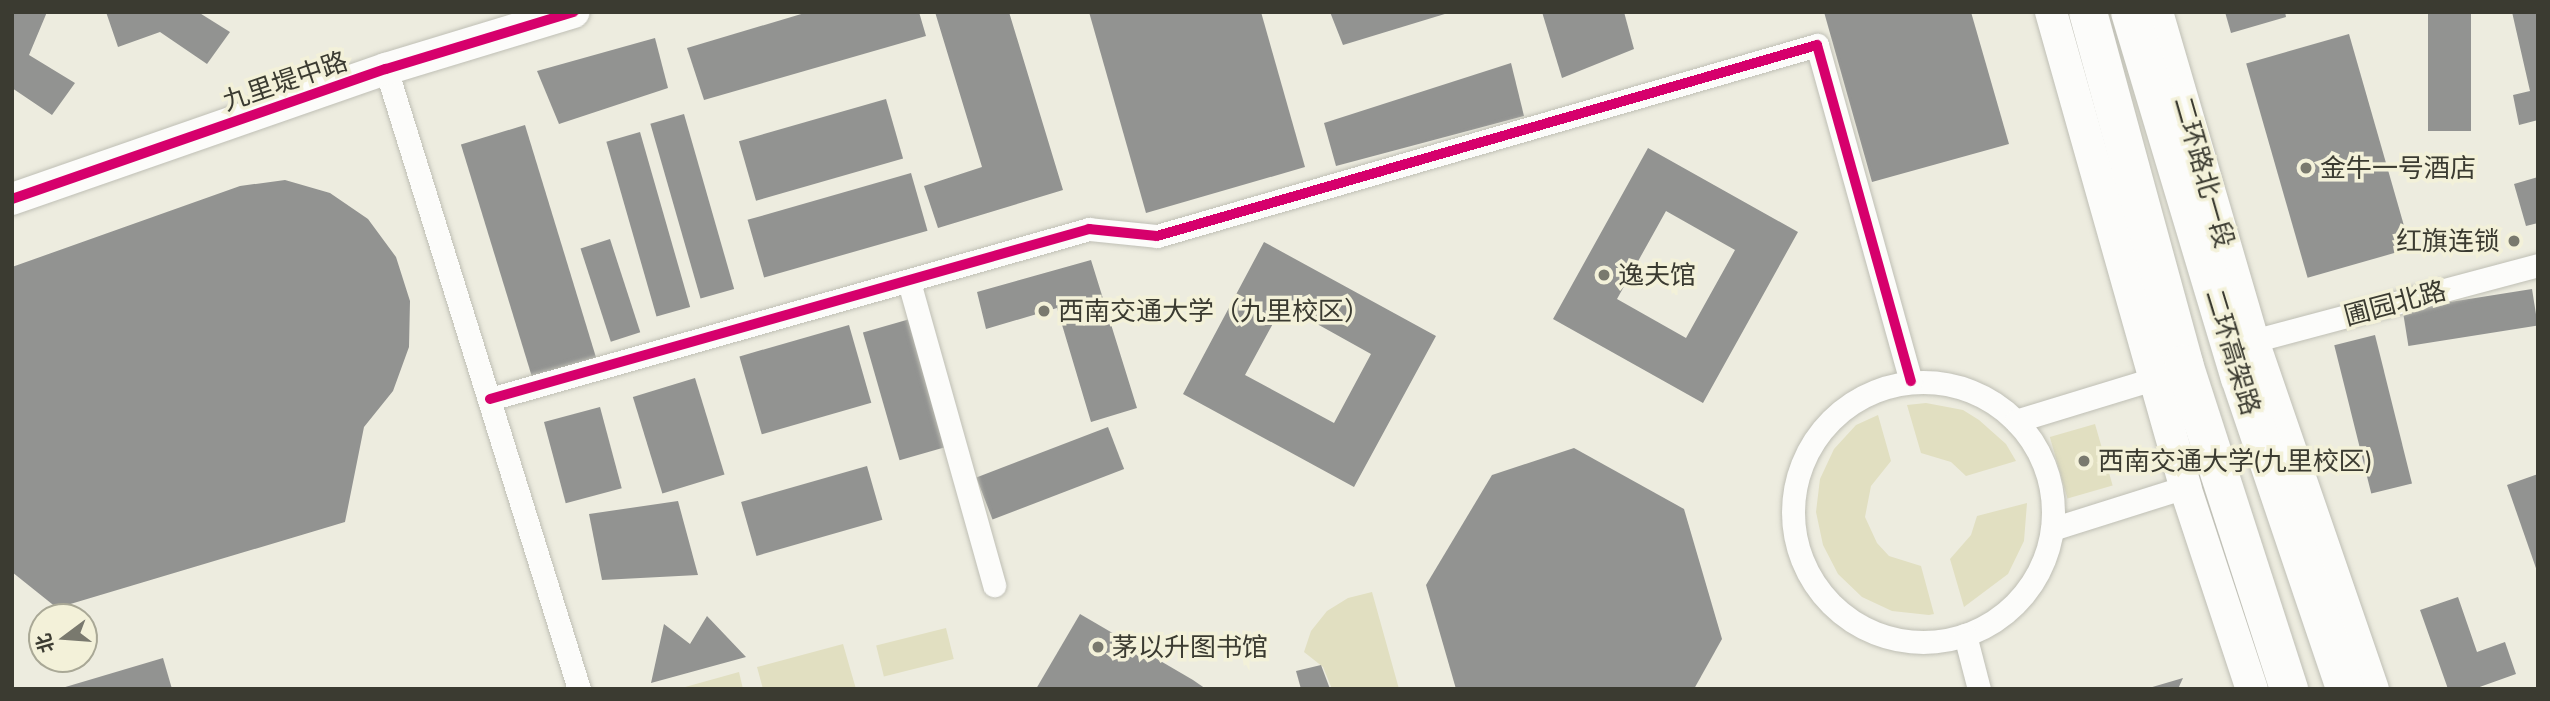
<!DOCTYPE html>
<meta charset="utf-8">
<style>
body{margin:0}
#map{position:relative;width:2550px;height:701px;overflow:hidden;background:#edecdf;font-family:"Titillium Web","Noto Sans SC",sans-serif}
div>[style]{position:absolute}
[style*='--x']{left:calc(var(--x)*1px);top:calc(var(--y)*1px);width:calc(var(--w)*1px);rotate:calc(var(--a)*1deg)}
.green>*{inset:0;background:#e1dfc1;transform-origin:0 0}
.building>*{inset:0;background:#929391;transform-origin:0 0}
.roads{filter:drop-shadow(0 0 2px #bfbfb5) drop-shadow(0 0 2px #bfbfb5)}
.street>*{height:23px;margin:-11.5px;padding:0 11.5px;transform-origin:11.5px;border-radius:11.5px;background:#fcfcfa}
.street>.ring{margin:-11.5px;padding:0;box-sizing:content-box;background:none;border:23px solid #fcfcfa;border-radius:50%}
.secondary>*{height:32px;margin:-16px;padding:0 16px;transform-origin:16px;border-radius:16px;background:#fcfcfa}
.highway>*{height:38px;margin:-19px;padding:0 19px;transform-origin:19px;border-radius:19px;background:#fcfcfa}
.cycleway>*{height:10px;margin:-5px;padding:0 5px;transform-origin:5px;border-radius:5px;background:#d6006c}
.dots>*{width:19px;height:19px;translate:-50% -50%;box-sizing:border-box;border:4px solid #f3f1d9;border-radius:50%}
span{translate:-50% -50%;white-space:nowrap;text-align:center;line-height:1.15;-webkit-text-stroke:7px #f3f1d9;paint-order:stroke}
.street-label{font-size:26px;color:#3b3b31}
.poi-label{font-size:26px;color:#3b3b31}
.left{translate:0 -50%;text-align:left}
.right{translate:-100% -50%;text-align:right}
.frame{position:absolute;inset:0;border:14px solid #3b3b31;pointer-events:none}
.north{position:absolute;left:28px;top:603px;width:70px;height:70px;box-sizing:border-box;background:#f3f1d9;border:2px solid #a9a896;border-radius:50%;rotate:254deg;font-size:19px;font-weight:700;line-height:28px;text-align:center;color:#3b3b31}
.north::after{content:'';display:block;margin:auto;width:24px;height:32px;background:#79796e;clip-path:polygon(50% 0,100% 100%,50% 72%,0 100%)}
</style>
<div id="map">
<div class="green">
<div style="clip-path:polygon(1926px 403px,1963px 410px,1979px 420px,2006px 444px,2016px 461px,1966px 476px,1951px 462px,1921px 453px,1907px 405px)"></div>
<div style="clip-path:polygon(1878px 415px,1891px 461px,1871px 486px,1865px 517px,1877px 543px,1889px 556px,1921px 566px,1934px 614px,1929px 615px,1892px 611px,1862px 597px,1838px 574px,1823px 545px,1816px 512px,1820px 479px,1834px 449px,1856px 425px)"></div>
<div style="left:2095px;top:424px;width:64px;height:47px;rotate:74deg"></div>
<div style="clip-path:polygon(2027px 503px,2024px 541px,2008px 574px,1964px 607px,1950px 559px,1971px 535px,1977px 516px)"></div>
<div style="clip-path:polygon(1372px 592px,1399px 689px,1332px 689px,1323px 667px,1304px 652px,1311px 631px,1327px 611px,1348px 598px)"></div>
<div style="left:946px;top:628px;width:32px;height:72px;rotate:76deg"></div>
<div style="clip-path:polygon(843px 644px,856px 689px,763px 689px,757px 667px)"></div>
<div style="clip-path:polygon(739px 672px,743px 689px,678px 689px)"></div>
</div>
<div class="building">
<div style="clip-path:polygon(12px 12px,47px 12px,29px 55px,75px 83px,52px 115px,12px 88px)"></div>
<div style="clip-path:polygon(106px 12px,198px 12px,230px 32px,207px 64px,160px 32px,118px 47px)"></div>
<div style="clip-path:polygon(808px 12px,919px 12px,926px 36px,704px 100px,687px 48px)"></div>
<div style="clip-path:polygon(935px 12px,1009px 12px,1063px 190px,938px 228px,924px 186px,982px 167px)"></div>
<div style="clip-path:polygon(1089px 12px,1261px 12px,1305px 167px,1146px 213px)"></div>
<div style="clip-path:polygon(1330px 12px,1448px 12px,1448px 13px,1343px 45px)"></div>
<div style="clip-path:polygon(1542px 12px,1624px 12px,1634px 49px,1562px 78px)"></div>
<div style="clip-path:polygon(1824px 12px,1971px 12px,2009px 144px,1872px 182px)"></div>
<div style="clip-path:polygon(2225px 12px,2285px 12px,2286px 17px,2231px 33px)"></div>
<div style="left:2428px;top:12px;width:43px;height:119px"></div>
<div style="clip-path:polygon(2512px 12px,2538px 12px,2538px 120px,2519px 125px,2513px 95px,2530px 91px)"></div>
<div style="left:2349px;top:34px;width:223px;height:107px;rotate:74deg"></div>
<div style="clip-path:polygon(655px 38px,668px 88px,559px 124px,537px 71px)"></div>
<div style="clip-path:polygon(1511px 63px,1524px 116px,1336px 166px,1324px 123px)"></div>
<div style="left:886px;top:99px;width:62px;height:153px;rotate:74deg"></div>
<div style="left:684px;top:114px;width:182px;height:35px;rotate:74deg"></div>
<div style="left:525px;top:125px;width:243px;height:67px;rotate:73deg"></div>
<div style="left:640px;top:132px;width:182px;height:35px;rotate:74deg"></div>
<div style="clip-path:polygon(evenodd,1648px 148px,1798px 232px,1703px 403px,1553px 319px,1648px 148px,1666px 211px,1735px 250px,1686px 338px,1617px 299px,1666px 211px)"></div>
<div style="left:911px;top:173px;width:60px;height:170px;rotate:74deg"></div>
<div style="clip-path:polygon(2538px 177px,2538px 223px,2526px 226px,2514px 184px)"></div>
<div style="clip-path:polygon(285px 180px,330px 193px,368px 219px,396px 257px,410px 301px,409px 347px,393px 391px,364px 427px,345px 522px,57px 608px,12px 572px,12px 267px,240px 186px)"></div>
<div style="left:610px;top:239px;width:98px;height:31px;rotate:72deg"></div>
<div style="clip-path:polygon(evenodd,1264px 242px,1436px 336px,1354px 487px,1183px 394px,1264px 242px,1283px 305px,1371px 354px,1334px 423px,1245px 375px,1283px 305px)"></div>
<div style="clip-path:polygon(1091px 260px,1137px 408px,1091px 422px,1057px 308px,986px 329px,977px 292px)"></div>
<div style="left:2532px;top:289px;width:37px;height:131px;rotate:81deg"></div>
<div style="left:910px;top:319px;width:133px;height:49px;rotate:74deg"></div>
<div style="left:849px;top:325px;width:81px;height:114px;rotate:74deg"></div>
<div style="left:2375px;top:335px;width:153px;height:42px;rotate:76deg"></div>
<div style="left:695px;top:378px;width:101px;height:65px;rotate:73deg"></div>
<div style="left:600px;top:407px;width:84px;height:58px;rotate:75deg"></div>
<div style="left:1108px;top:427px;width:45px;height:141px;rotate:69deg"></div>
<div style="clip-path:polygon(1574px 448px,1684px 509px,1722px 639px,1694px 689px,1456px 689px,1426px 585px,1492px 475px)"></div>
<div style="left:867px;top:466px;width:56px;height:131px;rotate:74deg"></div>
<div style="clip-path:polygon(2538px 474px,2538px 570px,2537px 571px,2507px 485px)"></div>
<div style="clip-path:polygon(678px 501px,698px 575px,602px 580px,589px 514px)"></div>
<div style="clip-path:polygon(2458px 597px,2477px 652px,2505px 642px,2516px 674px,2474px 689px,2448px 689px,2420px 610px)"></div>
<div style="clip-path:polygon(1080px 614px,1193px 680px,1206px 689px,1036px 689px)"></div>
<div style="clip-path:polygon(707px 616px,746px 657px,651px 683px,664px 624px,690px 644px)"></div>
<div style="clip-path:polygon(163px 658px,172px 689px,62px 689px,62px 688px)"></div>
<div style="clip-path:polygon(1321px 665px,1330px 689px,1301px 689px,1296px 671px)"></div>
<div style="clip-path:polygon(2183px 678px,2178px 689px,2149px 689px,2149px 688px)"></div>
</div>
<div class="roads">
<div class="street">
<div style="--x:386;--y:69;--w:649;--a:72.71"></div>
<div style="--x:909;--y:282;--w:315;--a:74.3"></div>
<div style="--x:2253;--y:341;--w:295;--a:-14.9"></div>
<div class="ring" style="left:1793px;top:382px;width:237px;height:237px"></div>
<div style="--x:490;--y:399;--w:623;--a:-15.84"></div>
<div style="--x:1089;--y:229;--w:68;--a:5.9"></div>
<div style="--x:1157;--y:236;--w:687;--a:-16.14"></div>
<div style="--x:1817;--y:45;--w:349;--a:74.4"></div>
<div style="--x:2016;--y:421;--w:143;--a:-17"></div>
<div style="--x:2052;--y:529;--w:139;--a:-17.5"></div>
<div style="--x:1965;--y:635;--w:56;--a:75.5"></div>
</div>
<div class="secondary">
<div style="--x:2051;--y:12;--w:494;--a:74.2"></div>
<div style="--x:2185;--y:487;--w:213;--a:71.7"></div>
<div style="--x:2157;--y:12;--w:343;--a:73.7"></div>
<div style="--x:2253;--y:341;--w:368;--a:71"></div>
<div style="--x:12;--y:199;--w:396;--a:-19.2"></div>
<div style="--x:386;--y:69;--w:196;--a:-16.9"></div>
</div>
<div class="highway">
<div style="--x:2088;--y:12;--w:365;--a:74.7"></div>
<div style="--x:2184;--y:364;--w:342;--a:72.1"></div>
<div style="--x:2130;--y:12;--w:382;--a:73.3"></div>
<div style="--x:2240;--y:378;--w:328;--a:71.3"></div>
</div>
</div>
<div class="cycleway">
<div style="--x:12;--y:199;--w:396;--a:-19.2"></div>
<div style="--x:386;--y:69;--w:196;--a:-16.9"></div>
<div style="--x:490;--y:399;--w:623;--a:-15.84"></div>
<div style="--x:1089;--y:229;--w:68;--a:5.9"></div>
<div style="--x:1157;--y:236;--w:687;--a:-16.14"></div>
<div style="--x:1817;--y:45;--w:349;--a:74.4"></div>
</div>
<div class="dots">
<div style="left:2306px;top:168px;background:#79796e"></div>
<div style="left:2514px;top:241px;background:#79796e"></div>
<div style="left:1604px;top:275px;background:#79796e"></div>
<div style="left:1044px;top:311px;background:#79796e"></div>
<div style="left:2084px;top:461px;background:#79796e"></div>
<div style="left:1098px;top:647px;background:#79796e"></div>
</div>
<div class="street-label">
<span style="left:285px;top:81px;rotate:-19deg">九里堤中路</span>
<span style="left:2204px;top:172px;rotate:74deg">二环路北一段</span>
<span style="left:2395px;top:303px;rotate:-15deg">圃园北路</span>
<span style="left:2233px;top:352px;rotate:73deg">二环高架路</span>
</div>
<div class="poi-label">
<span class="left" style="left:2320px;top:168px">金牛一号酒店</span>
<span class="right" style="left:2500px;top:241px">红旗连锁</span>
<span class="left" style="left:1618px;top:275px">逸夫馆</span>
<span class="left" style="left:1058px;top:311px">西南交通大学（九里校区）</span>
<span class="left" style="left:2098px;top:461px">西南交通大学(九里校区)</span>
<span class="left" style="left:1112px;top:647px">茅以升图书馆</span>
</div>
<div class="frame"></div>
<div class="north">北</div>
</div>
